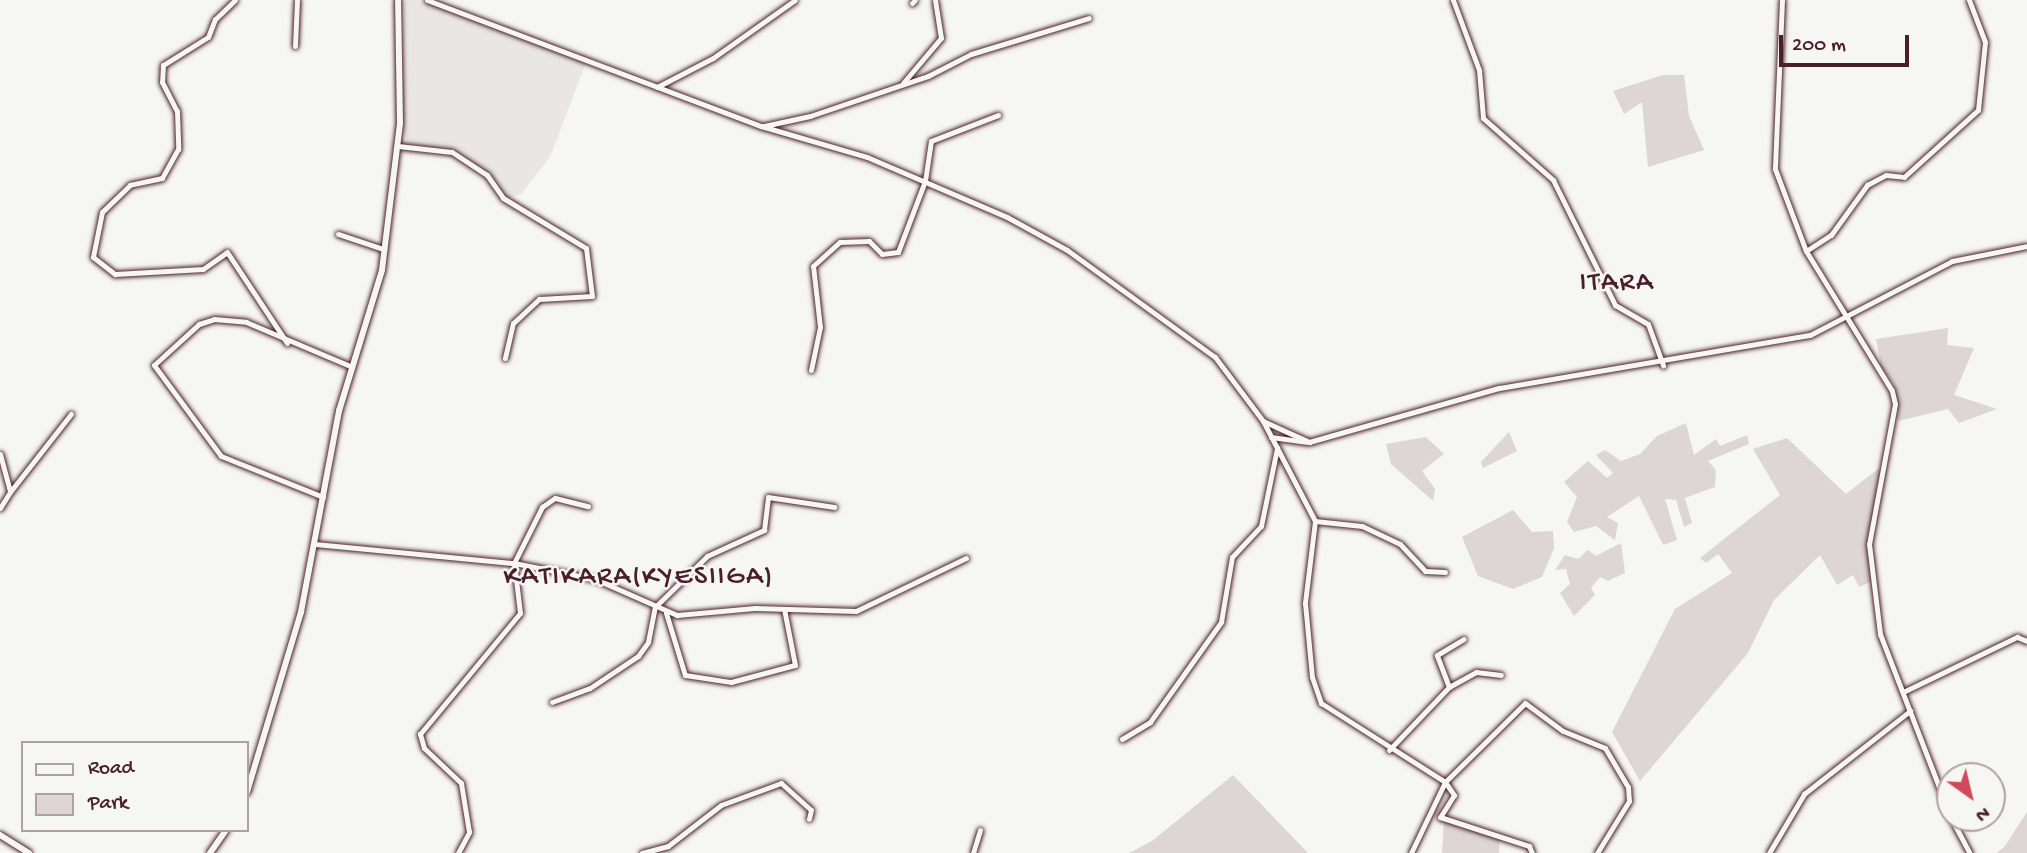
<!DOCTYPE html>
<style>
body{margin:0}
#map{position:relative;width:2027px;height:853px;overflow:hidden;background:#f6f6f2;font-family:"Gochi Hand",sans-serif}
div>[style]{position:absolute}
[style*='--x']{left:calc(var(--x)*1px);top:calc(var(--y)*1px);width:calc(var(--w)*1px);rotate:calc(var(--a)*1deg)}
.built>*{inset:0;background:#e9e6e3}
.green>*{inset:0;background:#ddd6d5}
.roads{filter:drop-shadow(0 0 2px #4a1f2b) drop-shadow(0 0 2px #4a1f2b)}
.minor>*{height:5px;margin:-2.5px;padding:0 2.5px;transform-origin:2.5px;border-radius:2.5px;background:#f6f6f2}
.major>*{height:6px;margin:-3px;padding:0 3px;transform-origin:3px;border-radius:3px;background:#f6f6f2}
span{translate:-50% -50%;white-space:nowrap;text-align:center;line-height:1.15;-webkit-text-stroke:5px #f6f6f2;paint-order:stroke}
.quarter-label{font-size:28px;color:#4a1f2b;letter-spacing:2px}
.legend{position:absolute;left:21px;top:741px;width:228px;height:91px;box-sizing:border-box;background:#f6f6f2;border:2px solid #b1a0a2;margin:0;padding:9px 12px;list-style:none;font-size:21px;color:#4a1f2b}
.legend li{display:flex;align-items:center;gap:14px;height:35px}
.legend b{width:35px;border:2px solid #b1a0a2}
.north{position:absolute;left:1936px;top:762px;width:70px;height:70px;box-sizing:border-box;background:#f6f6f2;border:2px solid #b1a0a2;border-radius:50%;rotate:146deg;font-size:19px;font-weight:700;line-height:28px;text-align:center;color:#4a1f2b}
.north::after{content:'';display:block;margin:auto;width:24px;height:32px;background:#d1495b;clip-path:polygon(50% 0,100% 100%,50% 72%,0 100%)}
.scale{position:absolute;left:1779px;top:35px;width:130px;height:32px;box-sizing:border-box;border:4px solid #4a1f2b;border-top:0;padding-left:9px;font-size:21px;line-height:24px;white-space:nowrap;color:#4a1f2b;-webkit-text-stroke:5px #f6f6f2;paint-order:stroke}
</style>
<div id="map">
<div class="built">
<div style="clip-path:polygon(405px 0,428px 0,587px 60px,550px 157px,521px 194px,506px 199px,492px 176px,455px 154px,408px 148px,402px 123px)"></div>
</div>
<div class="green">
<div style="clip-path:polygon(1663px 75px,1684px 75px,1689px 116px,1704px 150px,1648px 167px,1642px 102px,1624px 114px,1613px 91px)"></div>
<div style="clip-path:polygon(1948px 328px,1947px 345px,1974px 348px,1954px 395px,1997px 409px,1959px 423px,1948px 409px,1898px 421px,1894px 384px,1881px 366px,1876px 339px)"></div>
<div style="clip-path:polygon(1686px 423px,1694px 455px,1716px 439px,1720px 446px,1747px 435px,1749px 444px,1708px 461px,1716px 470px,1715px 487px,1685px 498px,1692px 523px,1684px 527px,1676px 500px,1665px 499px,1677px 540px,1663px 545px,1639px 496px,1607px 517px,1618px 523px,1615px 540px,1596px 526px,1574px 532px,1567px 522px,1577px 497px,1564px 482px,1588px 461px,1607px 478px,1613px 473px,1596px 455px,1605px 450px,1621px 461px,1640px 454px,1657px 436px)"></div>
<div style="clip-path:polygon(1509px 432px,1517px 451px,1483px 468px,1481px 462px)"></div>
<div style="clip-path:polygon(1426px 437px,1444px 454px,1422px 471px,1435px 489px,1433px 501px,1391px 464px,1386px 444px)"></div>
<div style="clip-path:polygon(1787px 438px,1846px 494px,1878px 469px,1883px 475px,1869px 542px,1873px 581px,1859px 587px,1853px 575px,1837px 585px,1820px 555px,1774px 600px,1748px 653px,1640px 781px,1612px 732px,1675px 609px,1732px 573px,1718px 554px,1706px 563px,1700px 558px,1780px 495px,1753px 449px)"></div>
<div style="clip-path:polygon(1513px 510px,1532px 532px,1553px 531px,1554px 548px,1542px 577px,1513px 589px,1478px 576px,1462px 537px)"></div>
<div style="clip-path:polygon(1621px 543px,1625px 573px,1608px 581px,1600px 577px,1591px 588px,1595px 595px,1574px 616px,1560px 593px,1570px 584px,1566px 569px,1555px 570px,1565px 555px,1578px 559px,1588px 550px,1596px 556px)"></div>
<div style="clip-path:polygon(1233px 775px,1308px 853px,1129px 853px,1152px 841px)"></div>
<div style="clip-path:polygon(2027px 812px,2027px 853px,1997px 853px,2005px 846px)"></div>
<div style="clip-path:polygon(1444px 821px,1500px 838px,1499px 853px,1442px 853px)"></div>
</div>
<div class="roads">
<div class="minor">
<div style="--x:235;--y:0;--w:28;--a:136"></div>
<div style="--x:215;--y:19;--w:19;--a:111"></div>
<div style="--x:208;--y:37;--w:53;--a:148.1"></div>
<div style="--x:163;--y:65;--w:17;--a:93"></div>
<div style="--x:162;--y:82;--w:33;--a:63"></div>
<div style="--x:177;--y:111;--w:38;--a:88"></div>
<div style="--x:178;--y:149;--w:33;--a:119"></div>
<div style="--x:162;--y:178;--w:33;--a:168"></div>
<div style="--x:130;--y:185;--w:39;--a:136"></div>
<div style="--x:102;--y:212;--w:46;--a:101.3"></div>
<div style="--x:93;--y:257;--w:28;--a:38"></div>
<div style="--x:115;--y:274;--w:88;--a:-3.3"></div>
<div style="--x:203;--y:269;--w:29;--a:-35"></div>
<div style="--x:227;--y:252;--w:109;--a:56.6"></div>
<div style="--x:427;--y:0;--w:357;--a:20.7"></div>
<div style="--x:761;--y:126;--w:110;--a:16.3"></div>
<div style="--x:867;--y:157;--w:152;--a:23.2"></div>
<div style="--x:1007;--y:217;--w:68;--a:28.8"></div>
<div style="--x:1067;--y:250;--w:183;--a:35.9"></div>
<div style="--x:1215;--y:357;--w:80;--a:53.1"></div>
<div style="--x:1263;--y:421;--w:51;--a:24.5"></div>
<div style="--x:1309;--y:442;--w:198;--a:-15.9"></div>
<div style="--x:1499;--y:388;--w:315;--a:-9.7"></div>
<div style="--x:1810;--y:335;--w:160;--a:-27.5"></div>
<div style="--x:1952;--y:261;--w:76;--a:-11.3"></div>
<div style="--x:1453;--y:0;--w:75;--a:69.6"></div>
<div style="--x:1479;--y:70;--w:48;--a:85.2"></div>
<div style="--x:1483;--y:118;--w:94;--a:41.5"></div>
<div style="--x:1553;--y:180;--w:140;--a:63.6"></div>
<div style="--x:1615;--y:305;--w:38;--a:30"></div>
<div style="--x:1648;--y:324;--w:44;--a:69.9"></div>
<div style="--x:1782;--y:0;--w:169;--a:92.4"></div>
<div style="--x:1775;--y:169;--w:88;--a:69.3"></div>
<div style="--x:1806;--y:251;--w:164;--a:58.4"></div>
<div style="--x:1892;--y:391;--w:13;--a:77"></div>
<div style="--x:1895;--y:404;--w:142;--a:100.5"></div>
<div style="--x:1869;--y:544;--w:91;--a:83"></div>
<div style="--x:1880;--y:634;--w:194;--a:68.9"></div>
<div style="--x:912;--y:3;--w:4;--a:-45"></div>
<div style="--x:295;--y:46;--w:46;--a:-87.5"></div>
<div style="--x:903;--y:83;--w:59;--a:-49.8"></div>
<div style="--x:941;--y:38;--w:38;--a:-99"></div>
<div style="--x:657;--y:87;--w:63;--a:-27.4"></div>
<div style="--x:713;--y:58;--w:100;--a:-35.3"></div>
<div style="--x:764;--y:126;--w:47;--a:-12.3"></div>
<div style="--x:810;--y:116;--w:125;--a:-18.7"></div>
<div style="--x:928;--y:76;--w:48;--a:-27.1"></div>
<div style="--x:971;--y:54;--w:123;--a:-17"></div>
<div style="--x:398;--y:146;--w:54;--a:6.3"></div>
<div style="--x:452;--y:152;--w:42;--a:33.3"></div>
<div style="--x:487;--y:175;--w:28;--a:55"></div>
<div style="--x:503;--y:198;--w:97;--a:31.1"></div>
<div style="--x:586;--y:248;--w:48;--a:82.9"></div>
<div style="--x:592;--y:296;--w:53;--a:176.8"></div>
<div style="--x:539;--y:299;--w:35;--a:137"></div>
<div style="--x:513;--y:323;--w:36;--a:103"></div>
<div style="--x:338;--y:234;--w:47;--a:18.4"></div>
<div style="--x:1806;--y:251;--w:30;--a:-33"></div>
<div style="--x:1831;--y:235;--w:62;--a:-54.2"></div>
<div style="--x:1867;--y:185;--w:21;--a:-28"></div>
<div style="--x:1886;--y:175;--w:18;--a:6"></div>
<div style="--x:1904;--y:177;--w:100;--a:-42.2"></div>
<div style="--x:1978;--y:110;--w:68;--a:-84.1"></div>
<div style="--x:1985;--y:42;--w:45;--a:-110.9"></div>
<div style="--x:811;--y:370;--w:44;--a:-78.2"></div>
<div style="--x:820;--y:327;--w:61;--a:-96.5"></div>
<div style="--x:813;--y:266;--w:36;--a:-42"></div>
<div style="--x:840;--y:242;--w:29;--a:-2"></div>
<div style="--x:869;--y:241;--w:18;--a:45"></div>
<div style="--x:882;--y:254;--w:16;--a:-7"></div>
<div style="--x:898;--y:252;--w:76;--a:-69.2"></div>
<div style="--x:925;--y:181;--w:40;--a:-81.5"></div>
<div style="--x:931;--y:141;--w:72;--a:-21.2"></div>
<div style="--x:1263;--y:421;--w:113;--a:62.5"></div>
<div style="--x:1315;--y:521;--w:83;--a:97"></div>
<div style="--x:1305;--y:603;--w:74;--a:84.6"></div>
<div style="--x:1312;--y:677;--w:28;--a:71"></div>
<div style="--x:1321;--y:703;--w:147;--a:32.5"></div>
<div style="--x:1445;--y:782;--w:112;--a:-44.6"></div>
<div style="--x:1525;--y:703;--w:47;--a:36.4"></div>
<div style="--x:1563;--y:731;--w:45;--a:22"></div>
<div style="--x:1605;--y:748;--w:45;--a:59.5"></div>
<div style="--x:1628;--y:787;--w:14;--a:86"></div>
<div style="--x:1629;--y:801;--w:61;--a:121.6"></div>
<div style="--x:1271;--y:437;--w:35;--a:8"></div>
<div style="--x:0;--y:454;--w:39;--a:75"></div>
<div style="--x:10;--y:492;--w:19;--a:122"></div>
<div style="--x:10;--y:492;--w:99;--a:-52"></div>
<div style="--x:323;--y:497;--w:110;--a:-158.1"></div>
<div style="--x:221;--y:456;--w:113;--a:-126.4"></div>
<div style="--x:154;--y:365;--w:61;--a:-42.3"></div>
<div style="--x:199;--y:324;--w:16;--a:-18"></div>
<div style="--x:214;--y:319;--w:32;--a:5"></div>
<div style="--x:246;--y:322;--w:113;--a:22.9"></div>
<div style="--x:1315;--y:521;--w:47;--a:6.1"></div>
<div style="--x:1362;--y:526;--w:42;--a:25.3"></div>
<div style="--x:1400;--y:544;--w:37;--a:47"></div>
<div style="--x:1425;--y:571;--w:20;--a:3"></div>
<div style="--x:315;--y:544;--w:200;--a:5.5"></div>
<div style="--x:514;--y:563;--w:83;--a:11.2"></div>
<div style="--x:595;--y:579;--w:90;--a:23.7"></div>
<div style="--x:677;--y:615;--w:78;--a:-5.1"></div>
<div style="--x:755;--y:608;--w:101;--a:1.7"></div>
<div style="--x:856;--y:611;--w:122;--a:-25.7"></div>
<div style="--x:666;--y:613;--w:65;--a:73"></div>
<div style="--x:685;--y:675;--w:47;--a:8.7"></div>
<div style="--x:731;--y:682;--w:66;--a:-14.9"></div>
<div style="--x:795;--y:665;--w:57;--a:-101.1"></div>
<div style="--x:1449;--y:687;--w:34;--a:-111"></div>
<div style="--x:1437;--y:655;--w:31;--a:-31"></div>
<div style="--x:1903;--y:692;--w:127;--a:-25.8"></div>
<div style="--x:2017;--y:637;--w:11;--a:22"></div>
<div style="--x:552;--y:702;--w:40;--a:-20.2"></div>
<div style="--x:590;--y:688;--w:58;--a:-33.7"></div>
<div style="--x:638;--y:656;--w:17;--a:-54"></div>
<div style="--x:648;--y:642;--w:36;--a:-79"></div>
<div style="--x:655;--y:607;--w:73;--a:-44.4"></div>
<div style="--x:707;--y:556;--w:63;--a:-24.5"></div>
<div style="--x:764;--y:530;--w:33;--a:-83"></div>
<div style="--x:768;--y:497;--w:67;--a:8.6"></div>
<div style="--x:1122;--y:739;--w:33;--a:-31"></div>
<div style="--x:1150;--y:722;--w:123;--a:-54.6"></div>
<div style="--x:1221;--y:622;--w:66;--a:-80.4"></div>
<div style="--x:1232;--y:557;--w:42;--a:-46.9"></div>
<div style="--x:1261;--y:526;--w:80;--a:-78.4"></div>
<div style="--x:1389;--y:750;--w:87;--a:-46.4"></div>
<div style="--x:1449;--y:687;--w:31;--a:-29"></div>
<div style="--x:1476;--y:672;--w:25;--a:7"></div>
<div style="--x:1951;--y:818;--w:40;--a:62"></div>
<div style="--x:458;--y:853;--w:24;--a:-62"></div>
<div style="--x:469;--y:832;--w:50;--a:-99.3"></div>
<div style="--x:461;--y:783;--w:51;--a:-136.6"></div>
<div style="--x:424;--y:748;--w:15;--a:-106"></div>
<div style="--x:420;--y:734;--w:157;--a:-50.4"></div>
<div style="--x:520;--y:613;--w:50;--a:-96.8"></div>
<div style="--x:514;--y:563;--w:63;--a:-63.4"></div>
<div style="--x:542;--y:507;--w:16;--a:-35"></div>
<div style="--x:555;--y:498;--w:34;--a:14"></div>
<div style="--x:642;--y:853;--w:27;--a:-15"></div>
<div style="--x:668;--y:846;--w:67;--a:-37.7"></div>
<div style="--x:721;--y:805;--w:64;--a:-20.1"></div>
<div style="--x:781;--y:783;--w:40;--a:42"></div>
<div style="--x:811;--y:810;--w:9;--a:103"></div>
<div style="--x:973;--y:853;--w:24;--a:-73"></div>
<div style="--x:1411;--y:853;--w:79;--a:-64.4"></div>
<div style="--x:1445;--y:782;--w:16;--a:55"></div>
<div style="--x:1454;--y:795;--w:26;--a:122"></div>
<div style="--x:1440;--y:817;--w:94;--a:18"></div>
<div style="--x:1529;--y:846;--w:8;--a:67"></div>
<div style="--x:1769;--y:853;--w:69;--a:-59.3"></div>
<div style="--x:1804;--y:794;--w:135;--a:-38.1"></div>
</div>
<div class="major">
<div style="--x:247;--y:792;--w:188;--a:-73.3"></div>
<div style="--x:301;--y:612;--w:205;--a:-79.3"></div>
<div style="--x:339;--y:411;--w:147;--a:-73"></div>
<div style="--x:382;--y:270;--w:148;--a:-83"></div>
<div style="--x:400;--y:123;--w:123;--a:-90.9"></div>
<div style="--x:0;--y:835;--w:34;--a:32"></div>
<div style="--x:210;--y:853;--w:28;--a:-55"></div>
</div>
</div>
<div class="quarter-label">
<span style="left:1617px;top:284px">ITARA</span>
<span style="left:639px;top:578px">KATIKARA(KYESIIGA)</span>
</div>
<ul class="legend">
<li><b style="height:9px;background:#f6f6f2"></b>Road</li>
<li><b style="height:19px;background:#ddd6d5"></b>Park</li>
</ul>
<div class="north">N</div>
<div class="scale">200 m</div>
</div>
